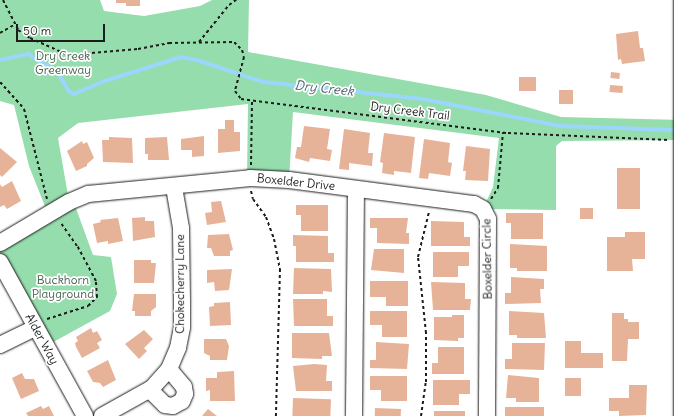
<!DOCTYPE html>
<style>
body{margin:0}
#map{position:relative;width:686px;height:416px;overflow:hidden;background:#fff;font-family:Delius,sans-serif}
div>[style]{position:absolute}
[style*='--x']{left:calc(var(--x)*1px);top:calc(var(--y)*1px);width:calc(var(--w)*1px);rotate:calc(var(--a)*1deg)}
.green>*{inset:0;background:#95ddac}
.stream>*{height:3.5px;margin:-1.75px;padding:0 1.75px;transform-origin:1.75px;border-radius:1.75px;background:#9bd6fc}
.building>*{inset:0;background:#e6b399;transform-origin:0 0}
.path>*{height:2px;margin-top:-1px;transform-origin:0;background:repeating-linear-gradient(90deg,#1c1c1c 0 3px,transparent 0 6px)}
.roads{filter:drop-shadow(0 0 1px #1c1c1c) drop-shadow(0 0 1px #1c1c1c)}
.minor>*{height:16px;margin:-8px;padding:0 8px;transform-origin:8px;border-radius:8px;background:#fff}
span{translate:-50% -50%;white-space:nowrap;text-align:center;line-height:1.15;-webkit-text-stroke:3.5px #fff;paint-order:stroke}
.park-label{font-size:12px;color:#46604e}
.street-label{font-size:12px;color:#1c1c1c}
.water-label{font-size:13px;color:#485d6a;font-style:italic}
.scale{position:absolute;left:16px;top:24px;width:89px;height:18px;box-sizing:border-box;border:2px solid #1c1c1c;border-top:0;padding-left:5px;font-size:12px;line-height:14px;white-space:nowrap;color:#1c1c1c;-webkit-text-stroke:3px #fff;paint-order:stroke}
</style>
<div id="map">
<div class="green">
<div style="clip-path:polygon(0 0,100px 0,104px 11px,144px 16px,200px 6px,212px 0,249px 0,248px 52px,486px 95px,561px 117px,683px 120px,683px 140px,562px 141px,556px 146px,556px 210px,483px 209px,493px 187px,499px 138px,293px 112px,289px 180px,247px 178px,248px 104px,78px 123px,58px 138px,69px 201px,73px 200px,93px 255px,111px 257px,117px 294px,110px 311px,46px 346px,0 262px,0 243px,48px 214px,29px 166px,14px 105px,0 101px)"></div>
</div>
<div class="stream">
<div style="--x:0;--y:60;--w:29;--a:-12"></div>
<div style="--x:28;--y:54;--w:35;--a:31"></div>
<div style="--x:58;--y:72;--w:22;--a:60"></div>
<div style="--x:69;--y:91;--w:6;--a:31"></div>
<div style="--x:74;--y:94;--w:34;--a:-23"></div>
<div style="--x:105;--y:81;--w:80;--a:-17.5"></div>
<div style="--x:181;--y:57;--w:16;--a:11"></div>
<div style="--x:197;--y:60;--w:71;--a:18.2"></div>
<div style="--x:264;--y:82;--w:160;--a:6.1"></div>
<div style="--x:423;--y:99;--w:141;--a:11.1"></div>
<div style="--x:561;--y:126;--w:111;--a:2.1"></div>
</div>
<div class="building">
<div style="clip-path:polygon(116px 0,140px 0,140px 6px,126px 6px,126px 3px,116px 3px)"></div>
<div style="clip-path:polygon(638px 31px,640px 48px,643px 48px,645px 61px,622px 64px,621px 59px,618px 60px,616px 34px)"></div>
<div style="left:611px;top:72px;width:9px;height:6px;rotate:6deg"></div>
<div style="left:519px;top:77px;width:17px;height:14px"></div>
<div style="left:610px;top:85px;width:13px;height:7px;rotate:4deg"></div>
<div style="left:559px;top:90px;width:14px;height:14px"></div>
<div style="clip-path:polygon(225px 120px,234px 120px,234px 132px,240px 132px,240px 151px,218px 153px,218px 129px,225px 129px)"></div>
<div style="clip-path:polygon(304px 126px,330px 129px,327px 149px,332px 150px,330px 161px,310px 158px,309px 162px,295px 158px,297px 147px,301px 147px)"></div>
<div style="clip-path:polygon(344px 129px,370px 133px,368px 153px,373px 153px,372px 166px,349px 163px,349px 170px,339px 169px)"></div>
<div style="clip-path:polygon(384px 133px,415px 137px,411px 173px,394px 171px,394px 175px,382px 173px,383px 163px,380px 162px)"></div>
<div style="clip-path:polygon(204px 136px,204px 156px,192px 157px,192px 150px,181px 150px,181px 139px)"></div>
<div style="clip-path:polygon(109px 137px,132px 138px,133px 163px,103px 162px,102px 140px,109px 140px)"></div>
<div style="clip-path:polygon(167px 137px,169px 160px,148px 160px,148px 154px,145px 154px,145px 138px)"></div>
<div style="clip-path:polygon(424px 139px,450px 143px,448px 162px,452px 163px,450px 176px,429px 173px,428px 179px,419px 178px)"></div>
<div style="clip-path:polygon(82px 141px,83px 144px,87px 142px,94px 158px,87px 164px,87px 166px,76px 171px,67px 151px)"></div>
<div style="clip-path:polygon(466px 146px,490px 149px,488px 181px,465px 180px,466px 171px,463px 171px)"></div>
<div style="clip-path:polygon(0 148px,17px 162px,2px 177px,0 175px)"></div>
<div style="left:617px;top:168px;width:23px;height:41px"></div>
<div style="clip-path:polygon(12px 181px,21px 201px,7px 209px,4px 205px,0 207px,0 184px,2px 187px)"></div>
<div style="clip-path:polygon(221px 201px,226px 222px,207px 225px,205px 213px,212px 212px,211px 202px)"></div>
<div style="clip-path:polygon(296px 205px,328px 205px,328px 231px,301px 231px,301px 215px,296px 215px)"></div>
<div style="left:580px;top:208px;width:13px;height:11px"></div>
<div style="clip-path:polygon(506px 213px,543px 213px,543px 239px,511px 239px,511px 223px,506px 223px)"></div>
<div style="clip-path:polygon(145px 217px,145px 221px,154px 221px,155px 237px,133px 241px,132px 218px)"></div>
<div style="clip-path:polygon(118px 218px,123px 241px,108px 244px,108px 241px,97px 243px,93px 224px,101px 222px,100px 220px)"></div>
<div style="clip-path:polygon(370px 218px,408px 218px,406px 233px,409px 233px,409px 244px,377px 243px,377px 228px,370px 228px)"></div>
<div style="clip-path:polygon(431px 221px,464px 222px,464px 237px,470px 237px,470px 246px,431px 246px)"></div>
<div style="clip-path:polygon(625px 232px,645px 232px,645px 259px,632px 259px,633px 271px,607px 271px,607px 237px,625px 237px)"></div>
<div style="clip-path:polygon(229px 234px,233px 250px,230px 251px,230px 256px,214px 256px,211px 248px,207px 248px,208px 235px)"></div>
<div style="clip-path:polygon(293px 235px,328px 236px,328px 253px,334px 253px,334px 262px,296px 262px,296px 246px,293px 246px)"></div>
<div style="clip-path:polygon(510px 244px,547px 246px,547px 271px,517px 271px,517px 268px,510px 268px)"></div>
<div style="clip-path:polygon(374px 249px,404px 249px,404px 273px,371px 270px)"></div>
<div style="clip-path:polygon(433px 252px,469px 252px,469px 266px,458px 266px,458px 277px,433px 277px)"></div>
<div style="clip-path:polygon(134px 260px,151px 260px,151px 263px,156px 263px,154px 283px,134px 283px)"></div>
<div style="clip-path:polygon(294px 268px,331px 269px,332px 292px,323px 291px,323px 294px,293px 294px)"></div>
<div style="clip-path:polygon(232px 269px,229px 290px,215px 291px,214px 282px,207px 283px,207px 270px)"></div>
<div style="clip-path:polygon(511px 277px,544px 279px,544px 289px,540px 289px,541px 303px,505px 304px,505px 293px,511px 293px)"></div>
<div style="clip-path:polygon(370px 281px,408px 281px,408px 306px,386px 306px,386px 297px,370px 297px)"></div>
<div style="clip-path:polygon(431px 282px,465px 283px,465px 299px,471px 299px,470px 310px,433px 310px)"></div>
<div style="clip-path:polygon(134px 294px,156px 294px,156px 307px,151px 311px,151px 316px,135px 316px,135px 311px,132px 311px)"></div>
<div style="clip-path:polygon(293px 299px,327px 299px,327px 316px,333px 316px,333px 326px,294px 326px)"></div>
<div style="clip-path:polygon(230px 302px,231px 325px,210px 326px,209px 307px,214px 306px,214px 303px)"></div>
<div style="clip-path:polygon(370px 311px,407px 311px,407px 337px,382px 337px,382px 325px,370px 325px)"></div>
<div style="clip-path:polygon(509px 311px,544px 313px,546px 338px,517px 338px,517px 335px,509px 335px)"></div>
<div style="clip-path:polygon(612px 313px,624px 313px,624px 319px,628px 319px,628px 322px,639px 322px,639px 339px,628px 339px,627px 361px,612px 361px)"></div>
<div style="clip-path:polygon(452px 315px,464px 315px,464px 338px,458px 338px,458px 341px,434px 340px,434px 317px,452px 317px)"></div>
<div style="clip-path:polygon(91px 328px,93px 333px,97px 331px,102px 340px,97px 343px,100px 348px,82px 358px,76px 347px,75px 343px,78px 341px,76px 337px)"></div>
<div style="clip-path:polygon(144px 330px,153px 339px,144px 348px,147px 351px,139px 359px,125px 344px)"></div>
<div style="clip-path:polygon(292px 333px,329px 333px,332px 356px,322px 356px,322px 359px,292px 358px)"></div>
<div style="clip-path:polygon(204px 339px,226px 339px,229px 346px,227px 360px,210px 360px,210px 356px,204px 353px)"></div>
<div style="clip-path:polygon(565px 341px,581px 341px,581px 353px,603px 353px,603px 368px,565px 368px)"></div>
<div style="clip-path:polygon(376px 342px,409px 344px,407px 369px,370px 368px,370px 360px,376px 360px)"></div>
<div style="clip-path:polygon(512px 343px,545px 343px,544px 370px,505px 369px,505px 359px,512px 359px)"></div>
<div style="clip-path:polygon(438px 347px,464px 347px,464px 374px,432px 374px,432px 363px,438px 363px)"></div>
<div style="clip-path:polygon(108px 360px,116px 380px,103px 387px,100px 383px,93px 382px,87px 371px)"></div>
<div style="clip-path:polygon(314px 364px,327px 365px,326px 381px,332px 381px,332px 391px,296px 391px,293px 366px)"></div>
<div style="clip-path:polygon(234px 371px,235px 401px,210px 401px,210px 390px,206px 391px,206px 378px,217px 378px,217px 372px)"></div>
<div style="clip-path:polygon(22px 373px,25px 379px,34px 379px,39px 391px,21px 399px,12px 378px)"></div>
<div style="clip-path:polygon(508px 375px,539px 378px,539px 402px,516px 402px,516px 398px,506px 398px)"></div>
<div style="clip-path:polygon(370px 376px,407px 376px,407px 401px,381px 401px,381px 390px,370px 390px)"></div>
<div style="left:565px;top:378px;width:16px;height:18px"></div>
<div style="clip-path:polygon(433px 380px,470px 380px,470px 394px,459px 394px,459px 405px,433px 405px)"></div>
<div style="clip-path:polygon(629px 385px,647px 385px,646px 415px,619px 416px,619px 411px,609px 411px,609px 398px,629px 398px)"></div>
<div style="left:293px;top:398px;width:38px;height:18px;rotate:2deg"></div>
<div style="clip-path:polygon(41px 406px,43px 409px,49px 406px,54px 416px,28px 416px,26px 413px)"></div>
<div style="left:544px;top:407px;width:9px;height:39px;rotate:90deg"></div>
<div style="left:375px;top:408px;width:26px;height:8px;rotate:2deg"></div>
<div style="clip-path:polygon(208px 409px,217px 416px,202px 416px)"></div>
<div style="left:434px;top:411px;width:31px;height:5px"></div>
</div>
<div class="path">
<div style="--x:3;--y:0;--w:34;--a:63"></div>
<div style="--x:18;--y:30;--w:14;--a:34"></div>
<div style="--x:30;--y:38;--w:42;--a:24.1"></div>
<div style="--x:68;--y:55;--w:70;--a:-4.9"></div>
<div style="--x:138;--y:49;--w:32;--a:-11"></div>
<div style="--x:169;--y:43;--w:65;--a:-0.9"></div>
<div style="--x:234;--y:42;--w:11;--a:45"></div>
<div style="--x:242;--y:50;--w:7;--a:74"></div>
<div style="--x:244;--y:57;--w:35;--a:105"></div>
<div style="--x:235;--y:91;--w:10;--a:53"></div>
<div style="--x:241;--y:99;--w:269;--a:7.3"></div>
<div style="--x:508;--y:133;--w:161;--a:2.5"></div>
<div style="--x:0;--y:33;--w:16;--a:-30"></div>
<div style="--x:199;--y:42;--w:48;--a:-51"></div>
<div style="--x:229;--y:5;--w:9;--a:-36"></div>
<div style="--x:0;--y:82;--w:36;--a:48"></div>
<div style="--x:24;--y:109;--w:93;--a:75.7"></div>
<div style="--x:251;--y:165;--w:65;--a:-89.1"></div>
<div style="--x:251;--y:191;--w:8;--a:76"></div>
<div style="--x:253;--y:199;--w:22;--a:54"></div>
<div style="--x:266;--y:217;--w:23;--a:70"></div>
<div style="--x:274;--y:239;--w:31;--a:79"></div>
<div style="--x:280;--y:269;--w:147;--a:91.6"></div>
<div style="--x:491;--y:199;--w:13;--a:-58"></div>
<div style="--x:498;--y:188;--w:56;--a:-84.9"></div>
<div style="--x:47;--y:319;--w:43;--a:-17.6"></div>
<div style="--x:88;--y:306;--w:13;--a:-45"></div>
<div style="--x:97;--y:297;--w:16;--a:-94"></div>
<div style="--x:96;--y:281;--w:40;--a:-118"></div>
<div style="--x:77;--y:246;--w:29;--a:-125"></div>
<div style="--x:421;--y:416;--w:34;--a:-82"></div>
<div style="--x:426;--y:382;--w:49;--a:-90"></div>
<div style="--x:426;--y:333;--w:76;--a:-96"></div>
<div style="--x:418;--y:257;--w:46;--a:-76.3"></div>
</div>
<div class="roads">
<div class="minor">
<div style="--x:0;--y:243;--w:80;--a:-30.7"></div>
<div style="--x:69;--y:202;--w:21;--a:-23"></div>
<div style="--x:88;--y:194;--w:163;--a:-5.6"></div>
<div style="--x:250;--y:178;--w:39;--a:3"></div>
<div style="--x:289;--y:180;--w:187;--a:7.4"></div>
<div style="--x:474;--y:204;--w:10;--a:29"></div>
<div style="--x:483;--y:209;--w:11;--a:63"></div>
<div style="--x:488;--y:219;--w:197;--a:90.3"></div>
<div style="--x:0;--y:262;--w:176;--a:61.1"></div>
<div style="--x:0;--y:345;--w:39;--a:-26"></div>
<div style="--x:150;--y:390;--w:21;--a:45"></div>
<div style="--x:165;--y:405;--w:8;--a:7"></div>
<div style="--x:173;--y:406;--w:10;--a:-29"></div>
<div style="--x:182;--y:401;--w:8;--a:-67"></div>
<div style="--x:185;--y:394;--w:7;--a:-98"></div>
<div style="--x:184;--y:387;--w:23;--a:-130"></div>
<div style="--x:102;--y:416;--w:57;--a:-29.2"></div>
<div style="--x:152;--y:388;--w:25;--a:-48"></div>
<div style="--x:169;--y:369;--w:23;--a:-67"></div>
<div style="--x:178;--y:348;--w:21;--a:-79"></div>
<div style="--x:182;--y:327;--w:26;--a:-90"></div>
<div style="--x:182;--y:301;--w:73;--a:-90.8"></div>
<div style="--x:181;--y:228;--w:42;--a:-99.7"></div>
<div style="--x:354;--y:416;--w:227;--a:-89.5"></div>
<div style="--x:682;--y:416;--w:416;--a:-90"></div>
</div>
</div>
<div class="park-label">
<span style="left:63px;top:63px">Dry Creek<br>Greenway</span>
<span style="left:63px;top:287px">Buckhorn<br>Playground</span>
</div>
<div class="street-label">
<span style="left:410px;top:111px;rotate:7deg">Dry Creek Trail</span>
<span style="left:296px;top:182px;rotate:6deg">Boxelder Drive</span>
<span style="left:487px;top:259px;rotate:-91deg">Boxelder Circle</span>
<span style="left:180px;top:284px;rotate:-90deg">Chokecherry Lane</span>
<span style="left:42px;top:339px;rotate:61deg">Alder Way</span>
</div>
<div class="water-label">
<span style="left:324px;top:89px;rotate:6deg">Dry Creek</span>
</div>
<div class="scale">50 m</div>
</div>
